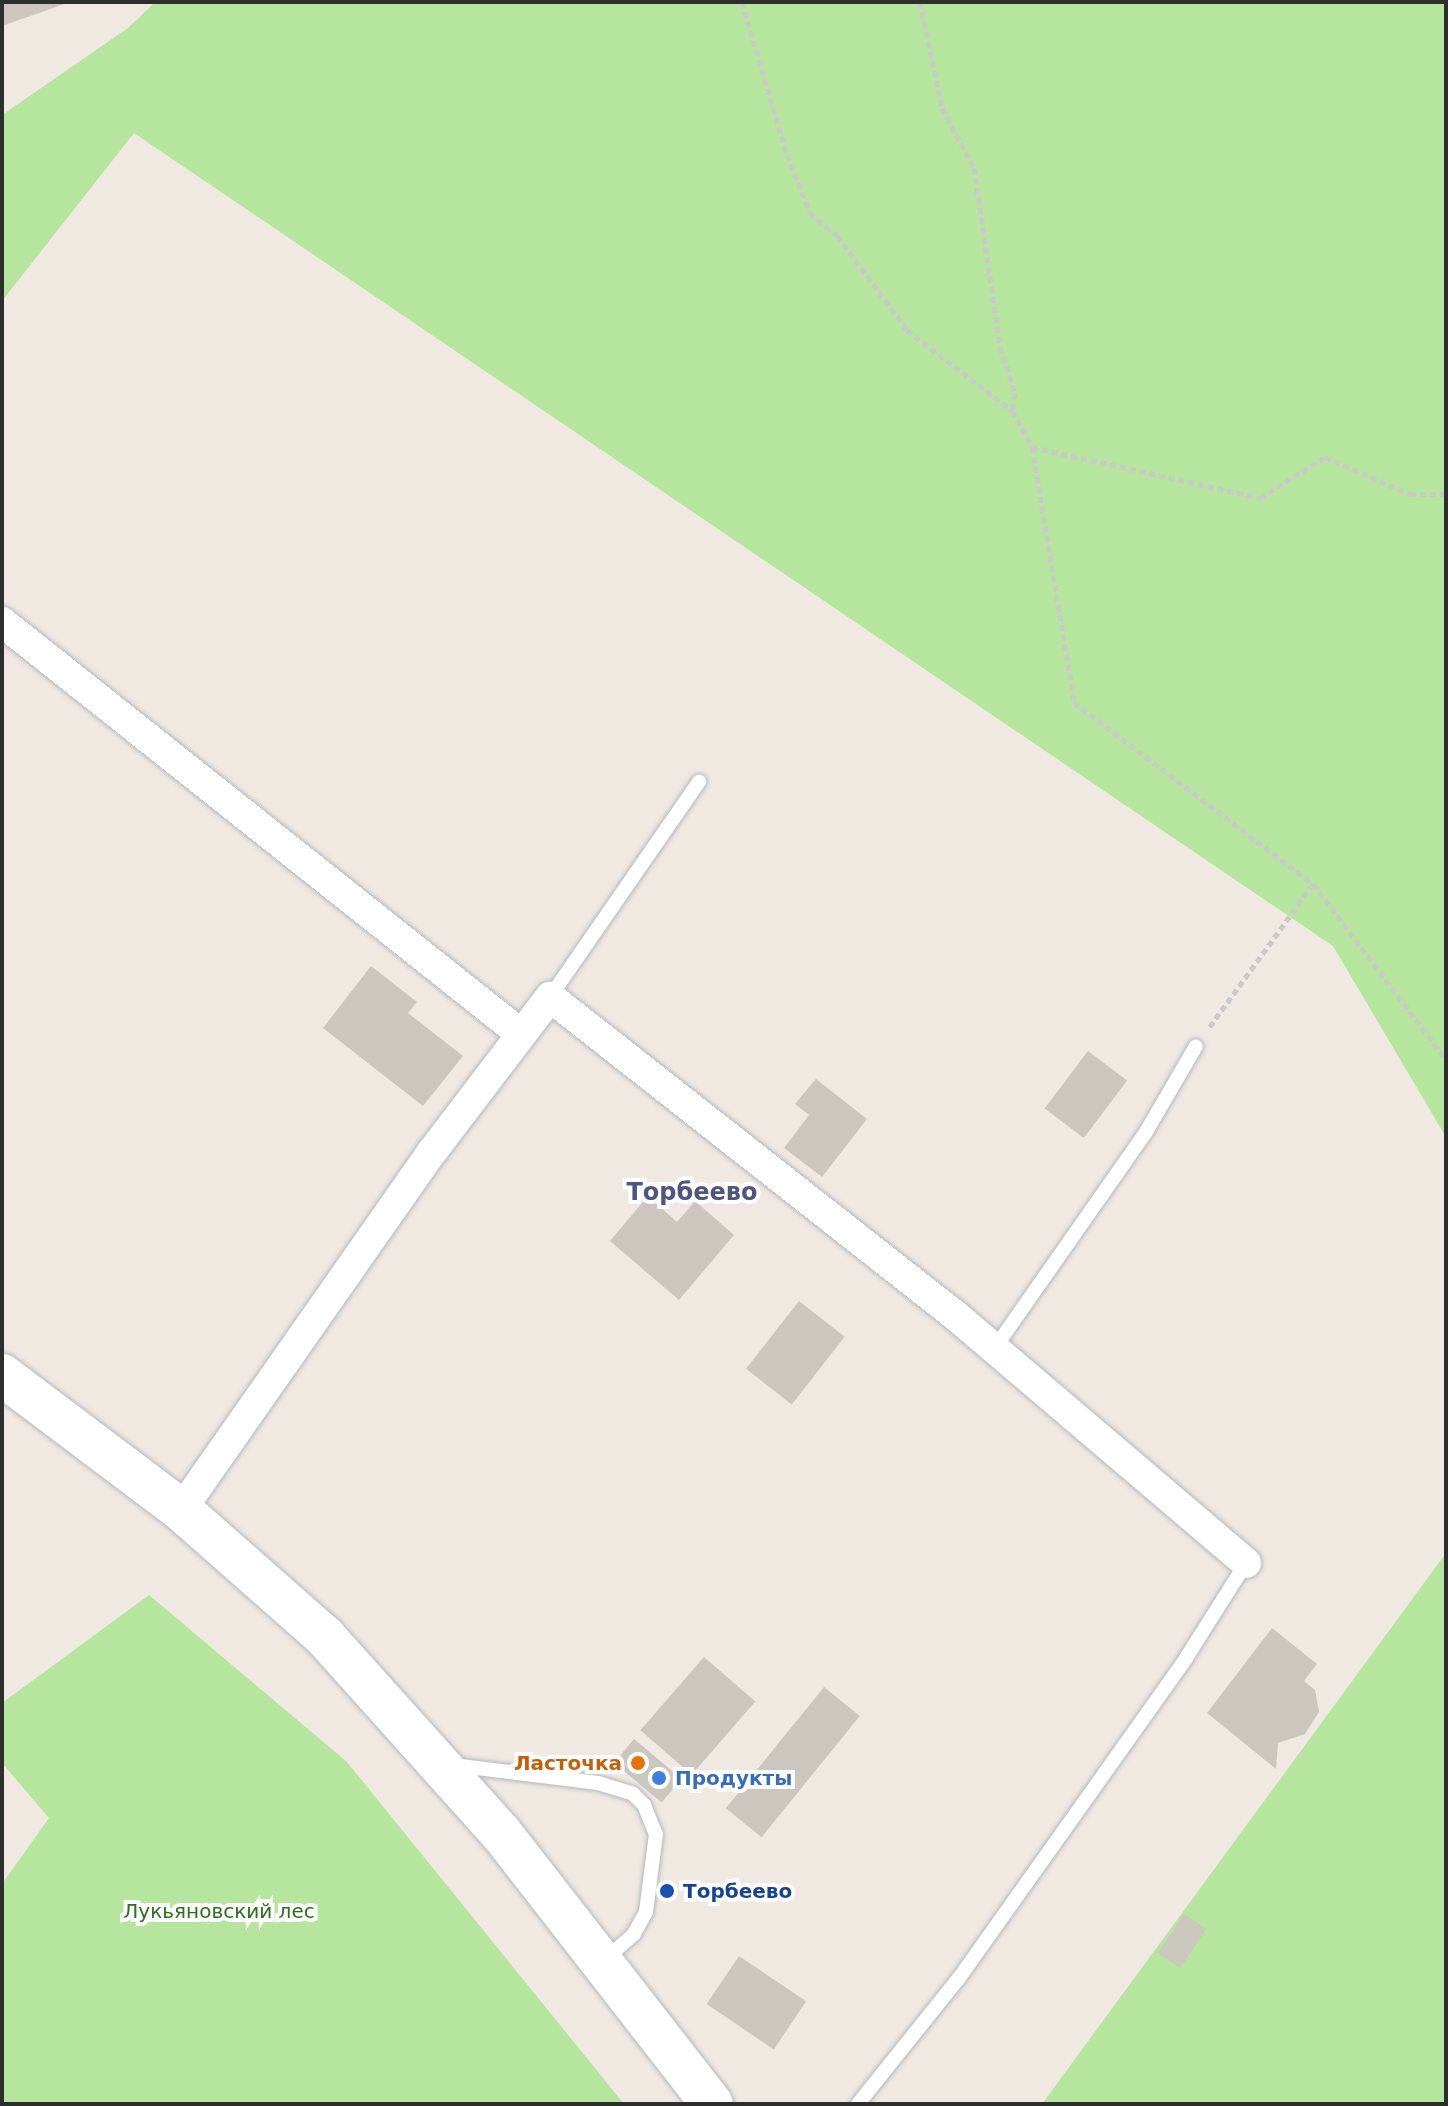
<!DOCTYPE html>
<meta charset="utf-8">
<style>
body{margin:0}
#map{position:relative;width:1448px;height:2106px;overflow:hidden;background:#efe9e1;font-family:"DejaVu Sans",sans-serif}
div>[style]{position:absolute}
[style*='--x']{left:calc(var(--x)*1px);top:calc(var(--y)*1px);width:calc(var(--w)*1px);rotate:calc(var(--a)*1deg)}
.green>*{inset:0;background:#b6e59e}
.building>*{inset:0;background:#cbc7bf;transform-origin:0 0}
.path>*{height:5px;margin-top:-2.5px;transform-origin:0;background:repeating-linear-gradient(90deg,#c9c9c9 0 6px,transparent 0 10px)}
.roads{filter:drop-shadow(0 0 2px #b4b7c1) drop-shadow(0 0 2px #b4b7c1)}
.service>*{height:14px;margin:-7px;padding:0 7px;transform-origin:7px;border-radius:7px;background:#fff}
.minor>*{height:30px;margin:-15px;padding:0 15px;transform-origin:15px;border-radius:15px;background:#fff}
.secondary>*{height:42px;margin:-21px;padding:0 21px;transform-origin:21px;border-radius:21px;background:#fff}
.dots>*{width:22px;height:22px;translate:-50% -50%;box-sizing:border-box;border:4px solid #fff;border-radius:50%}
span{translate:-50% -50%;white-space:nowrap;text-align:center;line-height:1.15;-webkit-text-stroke:8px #fff;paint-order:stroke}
.food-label{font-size:20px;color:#c56008;font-weight:700}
.right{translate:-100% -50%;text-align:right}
.shop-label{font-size:20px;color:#366cbe;font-weight:700}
.left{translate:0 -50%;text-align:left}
.transit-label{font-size:20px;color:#164399;font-weight:700}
.park-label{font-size:20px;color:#2c6e1b}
.quarter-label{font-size:24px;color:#4d5680;font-weight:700}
.frame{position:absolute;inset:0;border:4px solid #2e2e2e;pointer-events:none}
</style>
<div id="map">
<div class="green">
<div style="clip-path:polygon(155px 2px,1446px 2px,1446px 1137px,1333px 946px,134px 133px,2px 301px,2px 115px,128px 28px)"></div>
<div style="clip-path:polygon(1446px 1553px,1446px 2104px,1042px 2104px)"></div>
<div style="clip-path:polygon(149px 1595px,347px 1762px,624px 2104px,2px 2104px,2px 1884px,49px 1818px,2px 1763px,2px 1703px)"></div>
</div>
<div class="building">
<div style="clip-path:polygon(2px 2px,70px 2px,2px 26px)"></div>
<div style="clip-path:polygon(371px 966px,417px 1002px,408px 1013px,463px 1056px,423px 1106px,323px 1028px)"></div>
<div style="left:1088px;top:1051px;width:49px;height:72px;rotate:37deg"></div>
<div style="clip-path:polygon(816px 1079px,867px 1119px,822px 1177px,784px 1148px,809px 1115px,795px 1104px)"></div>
<div style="clip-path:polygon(648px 1196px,677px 1222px,695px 1201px,734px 1235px,679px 1300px,610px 1241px)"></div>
<div style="left:799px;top:1301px;width:58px;height:86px;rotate:38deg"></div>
<div style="clip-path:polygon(1272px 1628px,1317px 1664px,1304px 1681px,1315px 1690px,1319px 1712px,1305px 1734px,1278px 1743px,1276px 1769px,1207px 1713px)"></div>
<div style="left:704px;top:1657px;width:68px;height:97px;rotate:41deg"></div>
<div style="left:824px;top:1687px;width:46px;height:156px;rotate:39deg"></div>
<div style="left:634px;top:1739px;width:62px;height:31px;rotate:40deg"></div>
<div style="left:1184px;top:1914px;width:27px;height:47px;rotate:34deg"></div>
<div style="left:739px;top:1956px;width:81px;height:58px;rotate:34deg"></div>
</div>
<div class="path">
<div style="--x:742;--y:2;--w:159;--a:73.6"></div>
<div style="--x:787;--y:155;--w:62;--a:68.4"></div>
<div style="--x:810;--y:213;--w:35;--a:40"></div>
<div style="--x:837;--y:236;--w:117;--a:53.3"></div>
<div style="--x:907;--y:330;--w:133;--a:37.6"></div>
<div style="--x:1012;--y:411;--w:41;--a:60.9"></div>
<div style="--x:1032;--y:447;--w:234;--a:12.6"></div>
<div style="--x:1260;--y:498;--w:77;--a:-32.2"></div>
<div style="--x:1325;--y:457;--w:93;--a:23.5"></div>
<div style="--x:1410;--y:494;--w:36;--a:0"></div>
<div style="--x:920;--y:2;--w:108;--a:78.3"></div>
<div style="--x:942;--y:108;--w:68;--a:61.9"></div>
<div style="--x:974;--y:168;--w:181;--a:81.7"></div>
<div style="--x:1000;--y:347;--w:48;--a:71.9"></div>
<div style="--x:1015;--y:393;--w:18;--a:99"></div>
<div style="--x:1032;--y:447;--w:258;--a:80.6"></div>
<div style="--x:1074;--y:702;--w:300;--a:37.3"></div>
<div style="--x:1313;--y:884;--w:179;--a:125.9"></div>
<div style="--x:1313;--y:884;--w:220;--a:52.8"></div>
</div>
<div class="roads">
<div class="service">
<div style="--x:550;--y:997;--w:262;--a:-55.3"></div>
<div style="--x:994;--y:1349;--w:265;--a:-55"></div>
<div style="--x:1146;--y:1132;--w:99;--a:-59.8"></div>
<div style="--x:453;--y:1765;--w:146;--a:7.1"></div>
<div style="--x:598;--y:1783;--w:37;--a:17"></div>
<div style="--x:633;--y:1794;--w:16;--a:45"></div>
<div style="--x:644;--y:1805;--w:31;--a:68"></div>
<div style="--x:656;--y:1834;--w:79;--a:97.3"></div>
<div style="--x:646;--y:1912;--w:26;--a:119"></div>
<div style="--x:633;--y:1935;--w:40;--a:139"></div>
<div style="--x:858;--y:2104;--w:161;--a:-51.3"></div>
<div style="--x:959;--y:1978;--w:392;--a:-54.6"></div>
<div style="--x:1186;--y:1658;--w:112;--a:-57.7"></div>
</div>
<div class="minor">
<div style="--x:2;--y:622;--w:663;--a:38.44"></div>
<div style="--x:181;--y:1510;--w:437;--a:-55"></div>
<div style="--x:432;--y:1152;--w:195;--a:-52.7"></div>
<div style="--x:550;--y:997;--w:516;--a:38.16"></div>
<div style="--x:956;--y:1316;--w:381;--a:40.4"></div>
</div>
<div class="secondary">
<div style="--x:2;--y:1375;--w:224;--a:37"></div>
<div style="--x:181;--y:1510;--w:192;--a:41.4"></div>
<div style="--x:325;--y:1637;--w:263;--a:48.1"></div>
<div style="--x:501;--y:1833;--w:343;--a:52.1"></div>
</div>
</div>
<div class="dots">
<div style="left:638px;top:1763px;background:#e8710a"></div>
<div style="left:659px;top:1778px;background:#3f7fe0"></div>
<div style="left:667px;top:1891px;background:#1a4fb4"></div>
</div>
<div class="food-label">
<span class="right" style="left:622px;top:1763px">Ласточка</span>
</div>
<div class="shop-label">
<span class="left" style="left:675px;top:1778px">Продукты</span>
</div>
<div class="transit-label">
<span class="left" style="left:683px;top:1891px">Торбеево</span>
</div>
<div class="park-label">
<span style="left:219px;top:1911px">Лукьяновский лес</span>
</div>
<div class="quarter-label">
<span style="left:692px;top:1193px">Торбеево</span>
</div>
<div class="frame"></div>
</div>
